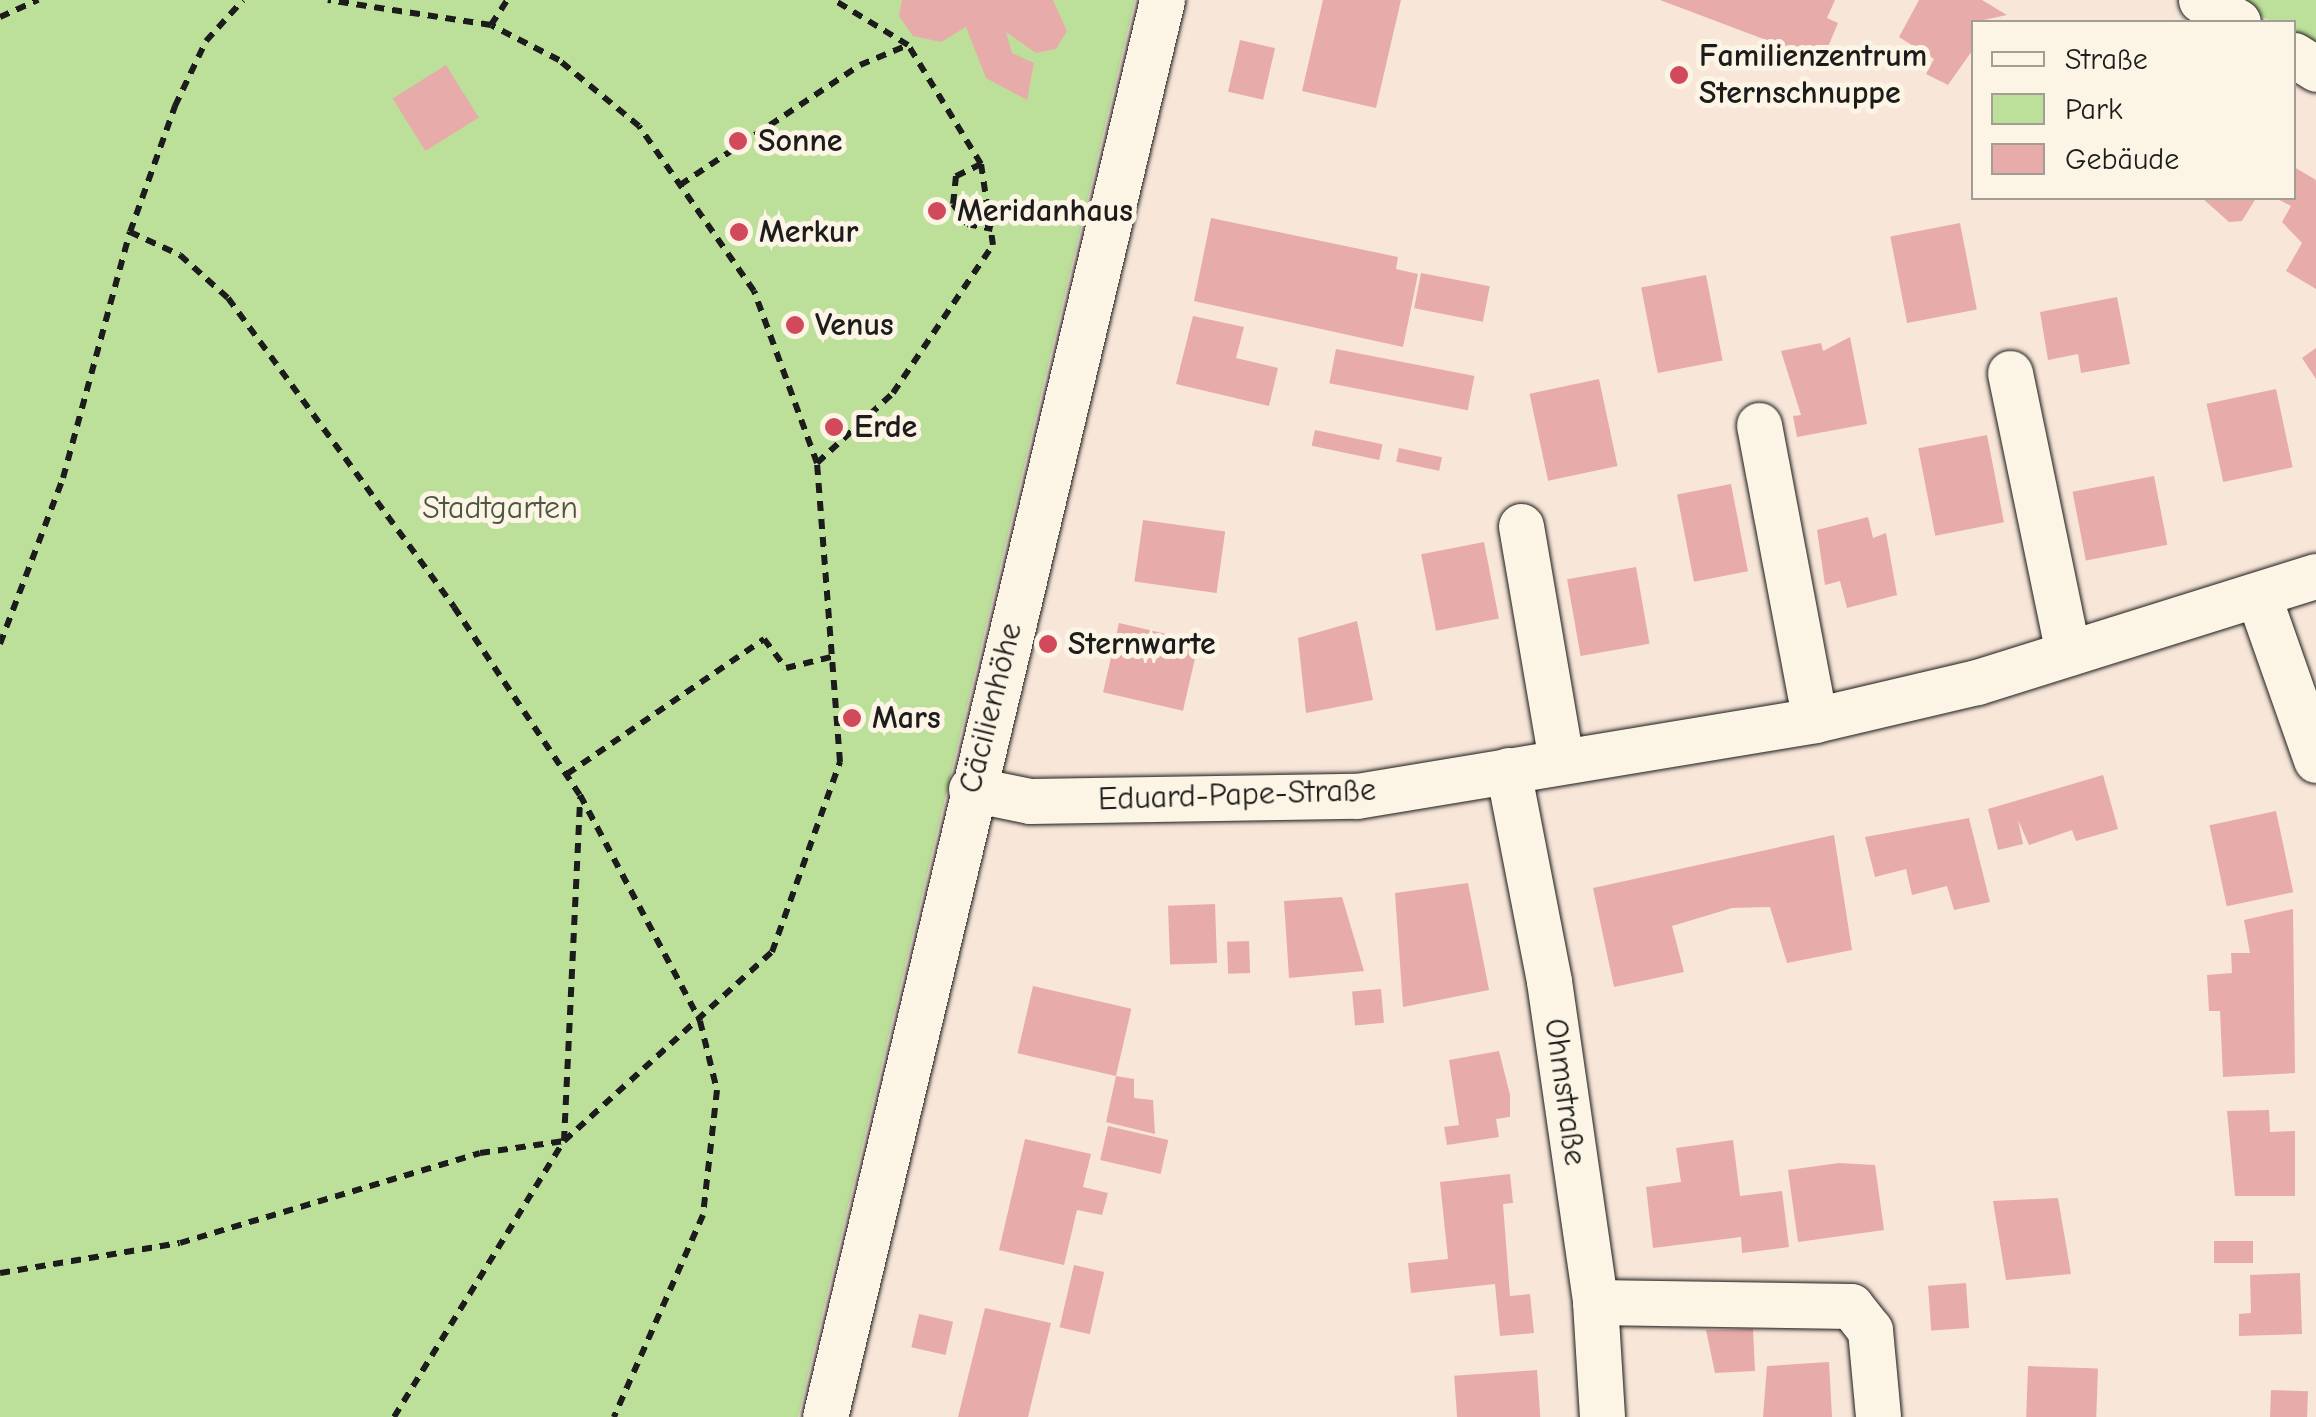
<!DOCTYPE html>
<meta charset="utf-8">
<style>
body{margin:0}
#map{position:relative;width:2316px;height:1417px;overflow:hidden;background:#f8e6d9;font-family:"Comic Neue",sans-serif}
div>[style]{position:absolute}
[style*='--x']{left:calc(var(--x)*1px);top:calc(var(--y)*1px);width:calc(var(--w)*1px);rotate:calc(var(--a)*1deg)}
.green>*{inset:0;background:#bce09a}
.building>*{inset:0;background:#e7acaa;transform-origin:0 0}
.path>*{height:6px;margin-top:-3px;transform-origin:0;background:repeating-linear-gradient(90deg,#1c1c1c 0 10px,transparent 0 18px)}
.roads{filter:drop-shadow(0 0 2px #1c1c1c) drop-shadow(0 0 2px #1c1c1c)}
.minor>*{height:45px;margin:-22.5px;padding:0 22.5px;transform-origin:22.5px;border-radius:22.5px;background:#fcf5e5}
.dots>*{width:28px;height:28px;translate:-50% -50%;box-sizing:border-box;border:5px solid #fcf5e5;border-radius:50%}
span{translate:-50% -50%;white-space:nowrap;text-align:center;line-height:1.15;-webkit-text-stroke:10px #fcf5e5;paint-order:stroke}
.poi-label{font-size:32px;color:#1c1c1c;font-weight:700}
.left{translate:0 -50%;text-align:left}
.park-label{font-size:32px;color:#4c5742}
.street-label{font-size:32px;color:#1c1c1c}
.legend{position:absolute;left:1971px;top:20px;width:325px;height:180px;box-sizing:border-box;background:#fcf5e5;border:2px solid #a29e95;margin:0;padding:12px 18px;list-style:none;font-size:30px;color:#1c1c1c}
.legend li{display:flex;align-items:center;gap:20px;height:50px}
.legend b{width:50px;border:2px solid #a29e95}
</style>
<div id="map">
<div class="green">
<div style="clip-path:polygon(0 0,1135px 0,798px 1417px,0 1417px)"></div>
<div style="clip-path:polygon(2231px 0,2316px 0,2316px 48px,2294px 34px,2294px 22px,2272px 22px)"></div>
</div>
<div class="building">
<div style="clip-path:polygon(902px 0,1053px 0,1067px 31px,1056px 49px,1036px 53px,1006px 32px,1012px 53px,1034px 63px,1027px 100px,986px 78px,966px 27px,941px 42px,913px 36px,899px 16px)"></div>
<div style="clip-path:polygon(1323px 0,1401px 0,1376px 108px,1302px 91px)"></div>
<div style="clip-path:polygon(1660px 0,1835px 0,1827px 18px,1838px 23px,1822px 61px)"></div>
<div style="clip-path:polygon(1919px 0,1982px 0,2007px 15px,1974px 22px,1974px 48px,1948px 85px,1926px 74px,1934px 59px,1899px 37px)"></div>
<div style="left:1240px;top:40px;width:36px;height:53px;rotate:13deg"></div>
<div style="left:446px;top:65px;width:62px;height:63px;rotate:58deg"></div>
<div style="clip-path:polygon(2294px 167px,2316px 180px,2316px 289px,2286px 271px,2302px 243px,2282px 222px,2291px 206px,2276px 198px,2294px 198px)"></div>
<div style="left:944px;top:198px;width:21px;height:20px;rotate:73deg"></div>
<div style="clip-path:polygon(2202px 198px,2256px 198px,2242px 221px,2229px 222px)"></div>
<div style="clip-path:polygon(1211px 218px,1398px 257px,1396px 269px,1418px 274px,1403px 347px,1194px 301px)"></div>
<div style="left:1960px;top:223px;width:88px;height:71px;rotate:79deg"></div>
<div style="left:1421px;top:273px;width:70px;height:36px;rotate:11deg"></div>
<div style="left:1706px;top:275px;width:87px;height:66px;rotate:79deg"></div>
<div style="clip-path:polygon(2117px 297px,2130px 364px,2081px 373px,2078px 354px,2048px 360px,2040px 312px)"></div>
<div style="clip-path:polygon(1193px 316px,1244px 327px,1236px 358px,1278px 368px,1269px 406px,1176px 384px)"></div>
<div style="clip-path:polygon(1850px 337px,1867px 424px,1797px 437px,1793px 416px,1801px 415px,1781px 351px,1821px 343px,1823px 351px)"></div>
<div style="clip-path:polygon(2316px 348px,2316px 379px,2302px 358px)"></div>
<div style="left:1336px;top:349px;width:141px;height:35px;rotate:11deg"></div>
<div style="left:1599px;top:379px;width:89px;height:71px;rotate:78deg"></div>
<div style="left:2276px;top:389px;width:80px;height:71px;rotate:78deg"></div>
<div style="left:1315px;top:430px;width:69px;height:16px;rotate:12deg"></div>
<div style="left:1987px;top:435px;width:89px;height:70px;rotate:79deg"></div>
<div style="left:1399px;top:448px;width:44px;height:14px;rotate:12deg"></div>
<div style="left:2154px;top:476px;width:70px;height:83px;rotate:79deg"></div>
<div style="left:1731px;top:484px;width:89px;height:55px;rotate:79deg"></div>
<div style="clip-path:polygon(1868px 517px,1873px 538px,1886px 533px,1897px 595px,1847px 608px,1840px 581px,1825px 585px,1817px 530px)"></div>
<div style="left:1143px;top:520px;width:83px;height:62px;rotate:8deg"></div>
<div style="left:1484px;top:542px;width:78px;height:64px;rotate:79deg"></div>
<div style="left:1636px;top:567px;width:78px;height:70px;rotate:80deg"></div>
<div style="clip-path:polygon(1357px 621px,1373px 700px,1306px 713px,1298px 638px)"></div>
<div style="left:1119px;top:623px;width:82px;height:71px;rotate:13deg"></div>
<div style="clip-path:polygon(2103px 775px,2118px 829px,2076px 841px,2072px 830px,2029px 845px,2018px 820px,2023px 844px,1998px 850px,1988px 809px)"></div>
<div style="left:2276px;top:811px;width:83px;height:68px;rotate:78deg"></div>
<div style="clip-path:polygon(1969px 818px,1990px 902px,1954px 910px,1947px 886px,1912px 895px,1906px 869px,1875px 877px,1865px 837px)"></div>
<div style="clip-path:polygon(1834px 835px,1852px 950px,1787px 963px,1770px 907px,1732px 908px,1672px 926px,1684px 972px,1614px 987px,1593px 888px)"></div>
<div style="clip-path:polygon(1468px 883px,1489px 990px,1403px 1007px,1395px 893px)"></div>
<div style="clip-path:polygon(1342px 897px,1364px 971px,1289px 978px,1284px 901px)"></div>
<div style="left:1215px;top:904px;width:59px;height:47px;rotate:88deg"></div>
<div style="clip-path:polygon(2293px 909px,2295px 1073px,2223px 1077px,2220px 1011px,2209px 1011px,2207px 975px,2232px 973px,2231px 953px,2250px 953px,2244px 920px)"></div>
<div style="left:1249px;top:941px;width:32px;height:22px;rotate:88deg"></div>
<div style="left:1033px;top:986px;width:101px;height:69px;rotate:13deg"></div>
<div style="left:1381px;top:989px;width:34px;height:29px;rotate:85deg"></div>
<div style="clip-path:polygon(1499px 1051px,1510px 1095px,1510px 1117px,1496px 1119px,1499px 1137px,1447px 1145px,1444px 1127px,1459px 1125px,1449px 1060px)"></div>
<div style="clip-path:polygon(1116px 1076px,1134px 1079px,1134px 1098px,1153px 1100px,1155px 1134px,1106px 1122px)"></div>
<div style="clip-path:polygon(2269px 1110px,2270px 1132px,2295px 1131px,2295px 1196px,2235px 1196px,2227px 1111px)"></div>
<div style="left:1108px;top:1126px;width:62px;height:35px;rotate:13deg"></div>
<div style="clip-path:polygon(1025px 1139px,1091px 1154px,1083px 1187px,1108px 1193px,1102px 1215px,1077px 1210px,1064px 1265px,999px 1250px)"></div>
<div style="clip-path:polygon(1733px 1140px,1740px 1196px,1782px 1191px,1789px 1247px,1742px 1253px,1741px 1237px,1653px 1248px,1646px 1187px,1681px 1182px,1676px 1148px)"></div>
<div style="clip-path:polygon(1839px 1163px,1875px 1165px,1884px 1230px,1798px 1242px,1788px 1170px)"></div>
<div style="clip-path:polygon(1510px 1174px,1513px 1203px,1503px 1204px,1510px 1296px,1530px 1294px,1534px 1333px,1500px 1336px,1495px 1284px,1411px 1293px,1408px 1263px,1448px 1259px,1440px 1182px)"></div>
<div style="clip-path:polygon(2058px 1198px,2071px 1274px,2006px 1280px,1993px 1201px)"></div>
<div style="left:2253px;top:1241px;width:22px;height:39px;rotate:90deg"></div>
<div style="left:1074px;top:1265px;width:31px;height:64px;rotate:13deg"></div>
<div style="clip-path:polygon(2300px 1273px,2302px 1334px,2239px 1336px,2239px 1314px,2251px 1313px,2250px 1275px)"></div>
<div style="left:1966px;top:1283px;width:45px;height:38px;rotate:86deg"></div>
<div style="clip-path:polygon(985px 1308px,1051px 1323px,1028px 1417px,958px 1417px)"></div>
<div style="left:919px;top:1314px;width:35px;height:34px;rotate:13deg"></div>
<div style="clip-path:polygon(1753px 1329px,1755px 1371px,1715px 1373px,1706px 1330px)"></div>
<div style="clip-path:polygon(1829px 1362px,1832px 1417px,1763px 1417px,1767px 1366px)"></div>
<div style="left:2028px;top:1366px;width:70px;height:51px;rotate:2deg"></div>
<div style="left:1537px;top:1370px;width:47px;height:83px;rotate:86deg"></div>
<div style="left:2271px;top:1390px;width:37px;height:27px;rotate:2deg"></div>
</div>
<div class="path">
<div style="--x:0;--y:17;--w:42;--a:-24.1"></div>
<div style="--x:491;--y:25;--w:30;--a:-57"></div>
<div style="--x:981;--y:164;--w:28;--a:154"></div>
<div style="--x:956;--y:176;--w:28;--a:96"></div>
<div style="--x:953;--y:204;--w:24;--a:55"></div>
<div style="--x:967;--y:224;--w:26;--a:11"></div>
<div style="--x:680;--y:185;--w:216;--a:-33.7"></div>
<div style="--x:860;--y:65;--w:52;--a:-22.6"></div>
<div style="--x:130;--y:232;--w:55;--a:24.7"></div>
<div style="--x:180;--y:255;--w:64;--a:41.9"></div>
<div style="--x:228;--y:298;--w:383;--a:53.8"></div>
<div style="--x:454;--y:607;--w:226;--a:56.2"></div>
<div style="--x:580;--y:795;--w:256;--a:62"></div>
<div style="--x:700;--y:1021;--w:71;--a:76.2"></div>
<div style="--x:717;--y:1090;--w:126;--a:96.4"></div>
<div style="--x:703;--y:1215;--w:221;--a:113.8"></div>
<div style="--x:817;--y:463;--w:103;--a:-42.6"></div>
<div style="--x:893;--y:393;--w:179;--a:-56"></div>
<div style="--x:993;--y:245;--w:82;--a:-98.4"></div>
<div style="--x:981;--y:164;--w:140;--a:-121.5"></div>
<div style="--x:908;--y:45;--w:87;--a:-148.7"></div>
<div style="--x:0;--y:644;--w:178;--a:-69.2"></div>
<div style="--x:63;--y:478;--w:255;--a:-74.8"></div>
<div style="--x:130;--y:232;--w:134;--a:-70.3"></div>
<div style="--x:175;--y:106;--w:72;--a:-64.5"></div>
<div style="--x:206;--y:41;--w:55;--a:-47.9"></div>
<div style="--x:567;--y:774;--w:239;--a:-34.4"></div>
<div style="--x:764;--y:639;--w:36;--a:53"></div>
<div style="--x:786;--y:668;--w:50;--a:-13.8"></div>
<div style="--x:0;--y:1273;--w:182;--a:-9.5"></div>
<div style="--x:180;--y:1243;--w:313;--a:-16.7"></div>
<div style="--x:480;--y:1153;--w:85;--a:-8.1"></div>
<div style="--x:564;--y:1141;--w:281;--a:-42.3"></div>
<div style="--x:772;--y:952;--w:202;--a:-70.3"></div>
<div style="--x:840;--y:762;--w:300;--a:-94.4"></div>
<div style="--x:817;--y:463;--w:183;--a:-110.1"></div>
<div style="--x:754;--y:291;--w:201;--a:-124.9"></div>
<div style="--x:639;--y:126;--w:104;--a:-140.5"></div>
<div style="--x:559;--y:60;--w:76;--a:-152.8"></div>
<div style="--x:491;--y:25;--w:165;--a:-171.3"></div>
<div style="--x:394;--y:1417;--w:324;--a:-58.4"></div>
<div style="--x:564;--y:1141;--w:344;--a:-87.3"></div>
</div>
<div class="roads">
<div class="minor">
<div style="--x:2201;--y:0;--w:43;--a:30.7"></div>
<div style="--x:2294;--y:55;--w:26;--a:32"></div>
<div style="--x:2010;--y:373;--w:286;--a:78.3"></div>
<div style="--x:1759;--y:425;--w:300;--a:79.3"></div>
<div style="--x:1521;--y:526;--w:237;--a:80.3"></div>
<div style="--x:2258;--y:595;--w:175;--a:70.6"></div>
<div style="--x:1508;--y:770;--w:215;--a:79"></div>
<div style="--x:1549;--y:981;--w:324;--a:81.8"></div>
<div style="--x:1595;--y:1302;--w:115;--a:86.5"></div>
<div style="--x:971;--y:789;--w:60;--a:11.5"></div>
<div style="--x:1030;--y:801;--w:327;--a:-0.9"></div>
<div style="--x:1357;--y:796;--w:464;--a:-9.4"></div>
<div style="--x:1815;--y:720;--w:166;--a:-13.2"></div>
<div style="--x:1977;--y:682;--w:355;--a:-17.4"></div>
<div style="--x:1595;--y:1302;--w:256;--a:0.9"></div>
<div style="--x:1851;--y:1306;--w:31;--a:52"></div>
<div style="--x:1870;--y:1330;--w:87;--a:84.7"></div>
<div style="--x:825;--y:1417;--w:1457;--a:-76.62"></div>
</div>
</div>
<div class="dots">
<div style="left:1679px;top:75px;background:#d1495b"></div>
<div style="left:738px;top:141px;background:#d1495b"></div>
<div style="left:937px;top:211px;background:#d1495b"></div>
<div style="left:739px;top:232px;background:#d1495b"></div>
<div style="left:795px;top:325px;background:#d1495b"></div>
<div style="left:834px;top:427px;background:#d1495b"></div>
<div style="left:1048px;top:644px;background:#d1495b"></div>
<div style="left:852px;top:718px;background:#d1495b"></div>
</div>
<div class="poi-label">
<span class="left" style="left:1699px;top:75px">Familienzentrum<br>Sternschnuppe</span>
<span class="left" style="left:758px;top:141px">Sonne</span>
<span class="left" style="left:957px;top:211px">Meridanhaus</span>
<span class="left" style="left:759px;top:232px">Merkur</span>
<span class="left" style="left:815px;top:325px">Venus</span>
<span class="left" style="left:854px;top:427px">Erde</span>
<span class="left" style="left:1068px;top:644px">Sternwarte</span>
<span class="left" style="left:872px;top:718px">Mars</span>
</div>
<div class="park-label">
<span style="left:500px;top:508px">Stadtgarten</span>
</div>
<div class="street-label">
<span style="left:991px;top:708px;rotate:-76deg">Cäcilienhöhe</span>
<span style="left:1237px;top:795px;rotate:-2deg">Eduard-Pape-Straße</span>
<span style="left:1565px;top:1092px;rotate:82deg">Ohmstraße</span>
</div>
<ul class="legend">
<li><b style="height:12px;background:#fcf5e5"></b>Straße</li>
<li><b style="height:28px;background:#bce09a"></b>Park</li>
<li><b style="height:28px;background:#e7acaa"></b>Gebäude</li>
</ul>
</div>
